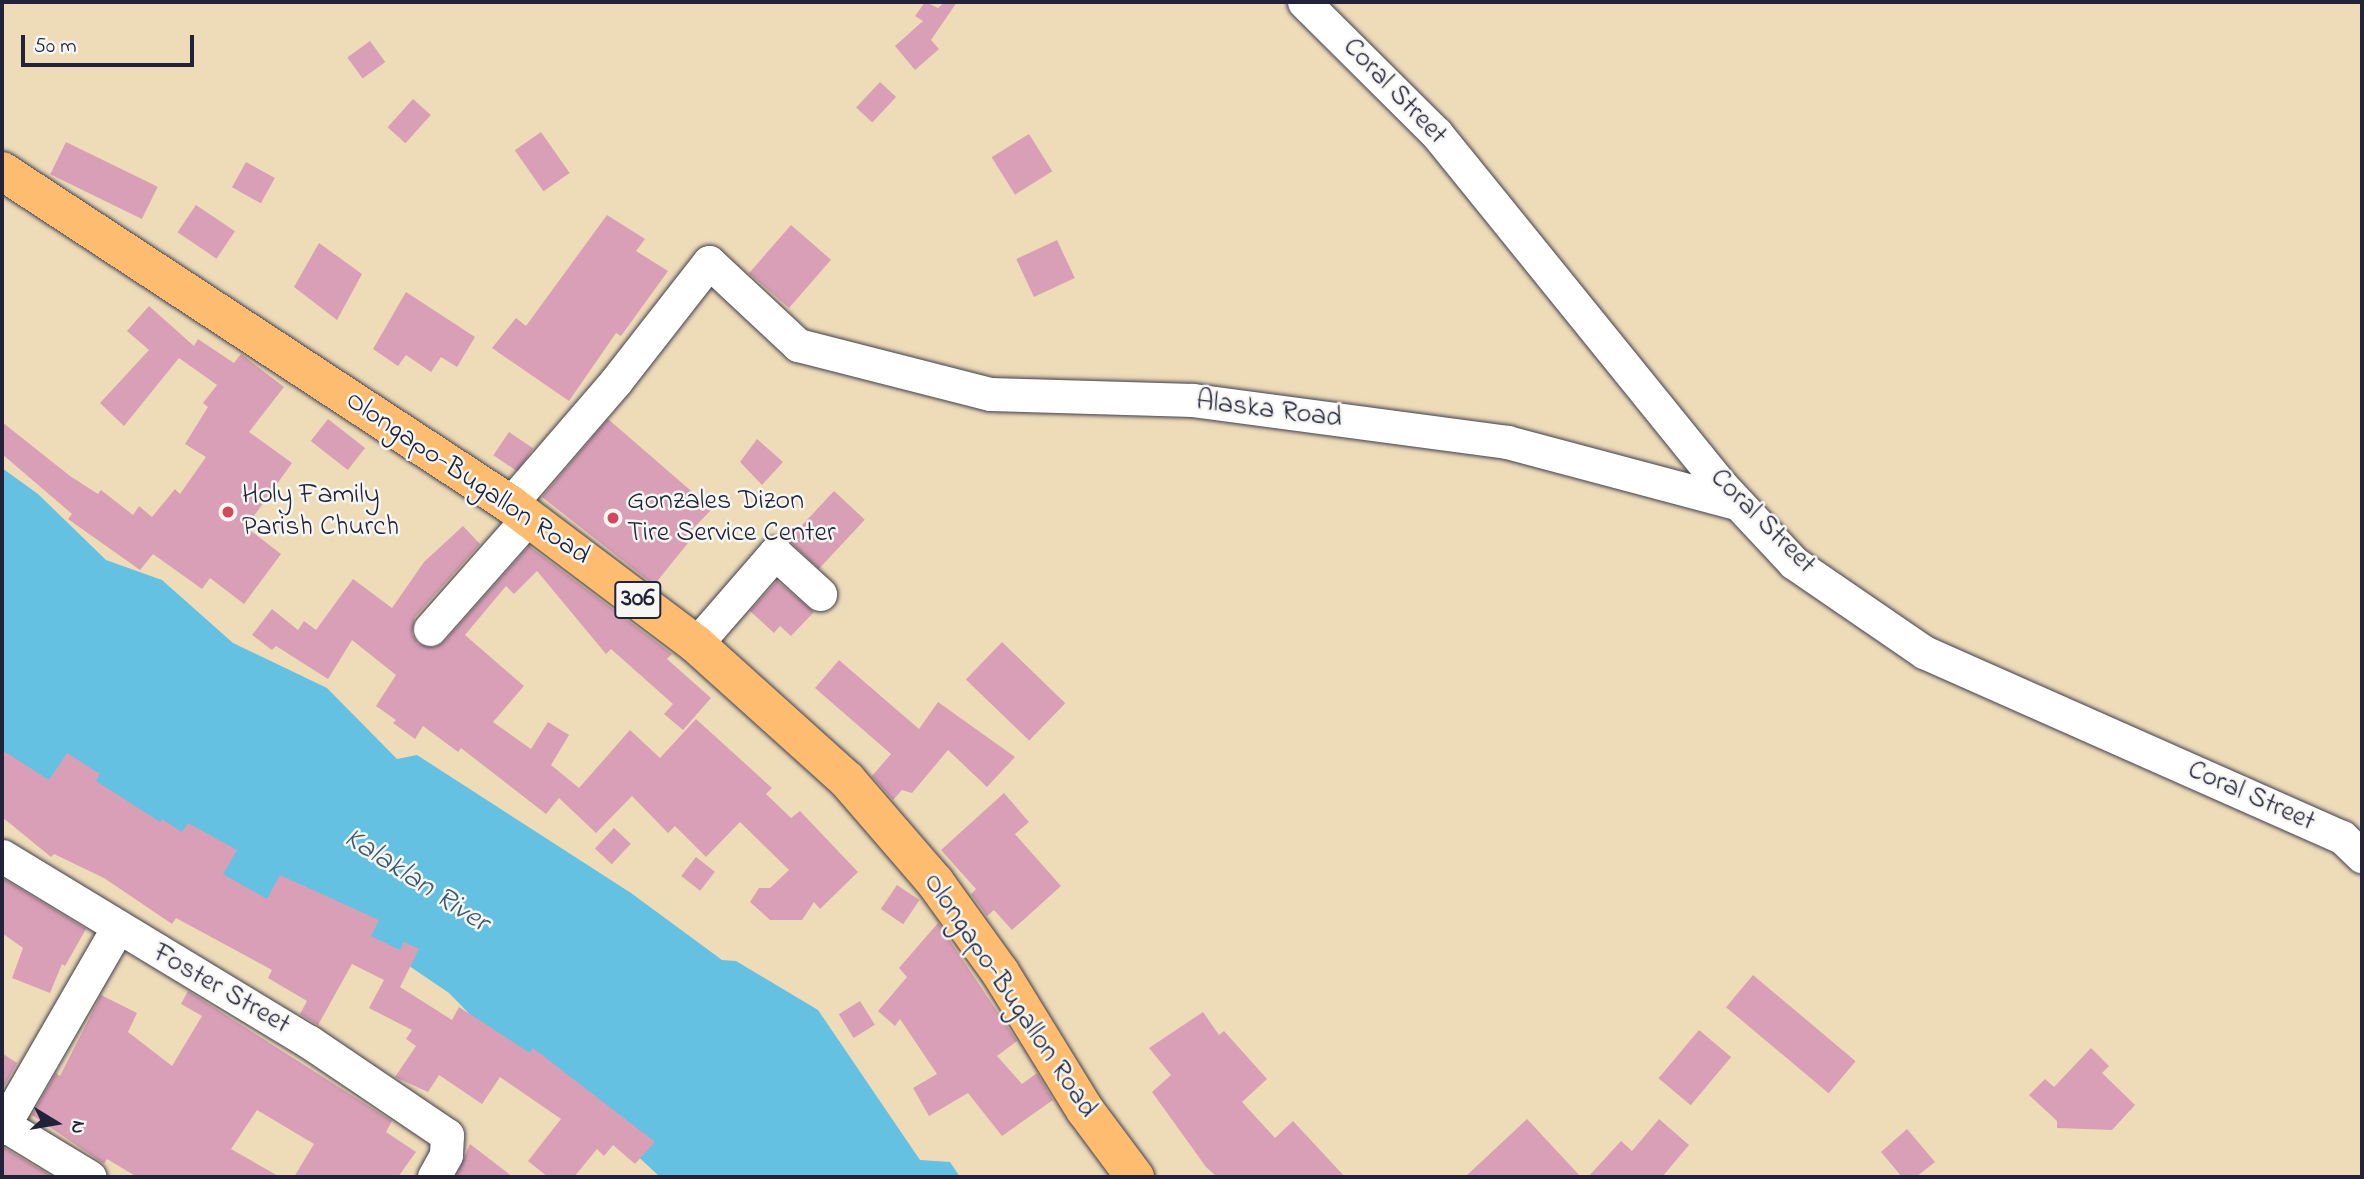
<!DOCTYPE html>
<style>
body{margin:0}
#map{position:relative;width:2364px;height:1179px;overflow:hidden;background:#eedcb9;font-family:"Indie Flower",sans-serif}
div>[style]{position:absolute}
[style*='--x']{left:calc(var(--x)*1px);top:calc(var(--y)*1px);width:calc(var(--w)*1px);rotate:calc(var(--a)*1deg)}
.water>*{inset:0;background:#64c1e2}
.building>*{inset:0;background:#d99fb6;transform-origin:0 0}
.roads{filter:drop-shadow(0 0 2px #413e4e) drop-shadow(0 0 2px #413e4e)}
.minor>*{height:33px;margin:-16.5px;padding:0 16.5px;transform-origin:16.5px;border-radius:16.5px;background:#fff}
.major>*{height:38px;margin:-19px;padding:0 19px;transform-origin:19px;border-radius:19px;background:#fdbc6f}
.dots>*{width:19px;height:19px;translate:-50% -50%;box-sizing:border-box;border:4px solid #f6f6f2;border-radius:50%}
span{translate:-50% -50%;white-space:nowrap;text-align:center;line-height:1.15;-webkit-text-stroke:5px #f6f6f2;paint-order:stroke}
.shield-label span{padding:2px 5px;background:#f6f6f2;border:2px solid;border-radius:5px;-webkit-text-stroke-width:0}
.shield-label{font-size:26px;color:#22223b;font-weight:700}
.street-label{font-size:28px;color:#22223b}
.poi-label{font-size:28px;color:#22223b}
.left{translate:0 -50%;text-align:left}
.water-label{font-size:30px;color:#395a75;font-style:italic}
.frame{position:absolute;inset:0;border:4px solid #22223b;pointer-events:none}
.north{position:absolute;left:21px;top:1088px;width:70px;height:70px;-webkit-text-stroke:5px #f6f6f2;paint-order:stroke;rotate:101deg;font-size:19px;font-weight:700;line-height:28px;text-align:center;color:#22223b}
.north::after{content:'';display:block;margin:auto;width:24px;height:32px;background:#22223b;clip-path:polygon(50% 0,100% 100%,50% 72%,0 100%)}
.scale{position:absolute;left:21px;top:35px;width:173px;height:32px;box-sizing:border-box;border:4px solid #22223b;border-top:0;padding-left:9px;font-size:21px;line-height:24px;white-space:nowrap;color:#22223b;-webkit-text-stroke:5px #f6f6f2;paint-order:stroke}
</style>
<div id="map">
<div class="water">
<div style="clip-path:polygon(2px 468px,38px 494px,106px 560px,162px 580px,233px 643px,327px 688px,397px 759px,417px 755px,631px 893px,722px 960px,736px 961px,818px 1010px,920px 1160px,950px 1162px,960px 1177px,660px 1177px,600px 1121px,503px 1048px,449px 993px,396px 957px,249px 895px,2px 764px)"></div>
</div>
<div class="building">
<div style="clip-path:polygon(925px 2px,938px 8px,945px 2px,957px 2px,931px 40px,939px 49px,915px 70px,895px 46px,923px 21px,915px 16px)"></div>
<div style="left:370px;top:41px;width:26px;height:28px;rotate:54deg"></div>
<div style="left:880px;top:82px;width:22px;height:35px;rotate:43deg"></div>
<div style="left:413px;top:99px;width:24px;height:38px;rotate:42deg"></div>
<div style="left:541px;top:132px;width:50px;height:32px;rotate:55deg"></div>
<div style="left:1029px;top:134px;width:44px;height:44px;rotate:58deg"></div>
<div style="left:66px;top:142px;width:102px;height:36px;rotate:26deg"></div>
<div style="left:246px;top:162px;width:33px;height:29px;rotate:29deg"></div>
<div style="left:196px;top:205px;width:47px;height:33px;rotate:34deg"></div>
<div style="clip-path:polygon(607px 215px,645px 239px,636px 251px,668px 271px,621px 336px,616px 333px,569px 401px,492px 348px,516px 318px,526px 326px)"></div>
<div style="left:791px;top:225px;width:53px;height:64px;rotate:41deg"></div>
<div style="left:1057px;top:240px;width:42px;height:45px;rotate:65deg"></div>
<div style="clip-path:polygon(319px 243px,362px 274px,337px 320px,294px 287px)"></div>
<div style="clip-path:polygon(406px 292px,475px 337px,457px 367px,441px 357px,431px 372px,406px 355px,398px 366px,373px 349px)"></div>
<div style="clip-path:polygon(149px 306px,194px 346px,198px 339px,234px 363px,241px 354px,284px 387px,249px 432px,292px 463px,246px 527px,281px 554px,244px 604px,210px 578px,202px 589px,153px 554px,140px 570px,68px 519px,72px 514px,2px 454px,2px 422px,70px 476px,98px 494px,101px 490px,133px 515px,139px 506px,152px 517px,175px 489px,180px 494px,206px 457px,185px 444px,208px 407px,203px 403px,217px 385px,179px 358px,124px 426px,100px 403px,149px 350px,127px 331px)"></div>
<div style="left:328px;top:419px;width:47px;height:28px;rotate:38deg"></div>
<div style="clip-path:polygon(608px 419px,712px 509px,683px 539px,688px 543px,654px 585px,542px 497px)"></div>
<div style="left:509px;top:432px;width:29px;height:28px;rotate:34deg"></div>
<div style="clip-path:polygon(757px 439px,783px 462px,762px 485px,740px 462px)"></div>
<div style="left:834px;top:491px;width:42px;height:67px;rotate:43deg"></div>
<div style="clip-path:polygon(463px 526px,480px 544px,415px 617px,412px 634px,418px 644px,435px 647px,444px 642px,529px 546px,663px 647px,672px 654px,667px 659px,711px 698px,683px 730px,664px 714px,673px 704px,611px 649px,606px 654px,537px 571px,514px 594px,506px 586px,465px 635px,524px 686px,493px 722px,531px 749px,548px 722px,569px 735px,551px 765px,579px 788px,630px 730px,660px 758px,696px 719px,772px 788px,766px 794px,791px 818px,800px 811px,858px 872px,820px 909px,814px 902px,802px 920px,770px 920px,750px 902px,759px 888px,770px 888px,789px 870px,740px 822px,706px 857px,675px 826px,668px 833px,632px 796px,596px 833px,559px 798px,546px 814px,461px 748px,458px 752px,423px 726px,415px 739px,393px 723px,396px 720px,376px 706px,396px 675px,352px 640px,328px 679px,276px 646px,272px 650px,252px 635px,272px 609px,298px 630px,304px 621px,316px 630px,353px 579px,392px 608px,424px 562px)"></div>
<div style="clip-path:polygon(777px 581px,814px 612px,791px 636px,780px 626px,774px 633px,750px 611px)"></div>
<div style="left:1002px;top:642px;width:88px;height:52px;rotate:44deg"></div>
<div style="clip-path:polygon(839px 660px,919px 729px,938px 702px,1015px 757px,987px 787px,948px 750px,912px 793px,902px 790px,893px 800px,872px 776px,891px 754px,815px 688px)"></div>
<div style="clip-path:polygon(2px 750px,49px 780px,67px 753px,100px 774px,96px 781px,160px 822px,162px 819px,182px 832px,188px 823px,237px 850px,223px 874px,267px 899px,280px 875px,379px 920px,371px 936px,400px 950px,404px 942px,419px 949px,400px 987px,452px 1020px,459px 1007px,530px 1053px,533px 1048px,655px 1142px,635px 1164px,613px 1145px,604px 1156px,597px 1149px,574px 1177px,548px 1177px,528px 1161px,561px 1119px,500px 1077px,482px 1104px,439px 1075px,428px 1092px,395px 1077px,416px 1046px,406px 1039px,412px 1030px,369px 1008px,384px 980px,352px 964px,318px 1025px,300px 1014px,307px 1001px,268px 978px,272px 970px,176px 918px,172px 924px,104px 878px,54px 854px,51px 857px,2px 817px)"></div>
<div style="clip-path:polygon(1004px 793px,1029px 822px,1015px 834px,1061px 886px,1012px 930px,994px 910px,987px 916px,971px 894px,976px 889px,941px 850px)"></div>
<div style="left:614px;top:828px;width:23px;height:28px;rotate:43deg"></div>
<div style="left:696px;top:857px;width:24px;height:24px;rotate:38deg"></div>
<div style="clip-path:polygon(2px 878px,86px 929px,65px 966px,62px 964px,50px 993px,12px 978px,23px 948px,2px 933px)"></div>
<div style="left:897px;top:885px;width:27px;height:29px;rotate:34deg"></div>
<div style="clip-path:polygon(938px 923px,1017px 1041px,997px 1056px,1022px 1084px,1037px 1073px,1053px 1100px,1002px 1136px,968px 1093px,929px 1116px,913px 1088px,937px 1074px,900px 1019px,895px 1026px,878px 1011px,907px 977px,899px 968px)"></div>
<div style="left:1753px;top:975px;width:134px;height:42px;rotate:40deg"></div>
<div style="clip-path:polygon(188px 991px,392px 1121px,386px 1132px,416px 1152px,398px 1177px,294px 1177px,314px 1144px,257px 1110px,231px 1149px,280px 1177px,137px 1177px,107px 1159px,104px 1164px,32px 1115px,56px 1073px,60px 1076px,101px 995px,137px 1013px,128px 1032px,172px 1066px,202px 1016px,181px 1004px)"></div>
<div style="left:860px;top:1001px;width:28px;height:25px;rotate:58deg"></div>
<div style="clip-path:polygon(1203px 1012px,1219px 1035px,1224px 1031px,1267px 1079px,1242px 1102px,1275px 1138px,1293px 1121px,1345px 1177px,1217px 1177px,1206px 1167px,1152px 1092px,1171px 1075px,1149px 1048px)"></div>
<div style="left:1699px;top:1030px;width:42px;height:63px;rotate:40deg"></div>
<div style="clip-path:polygon(2091px 1048px,2109px 1066px,2102px 1073px,2135px 1105px,2112px 1130px,2057px 1128px,2057px 1121px,2029px 1095px,2045px 1079px,2054px 1087px)"></div>
<div style="clip-path:polygon(2px 1053px,17px 1063px,2px 1090px)"></div>
<div style="clip-path:polygon(1527px 1119px,1581px 1177px,1465px 1177px)"></div>
<div style="clip-path:polygon(1659px 1119px,1689px 1145px,1662px 1177px,1588px 1177px,1621px 1141px,1632px 1151px)"></div>
<div style="clip-path:polygon(1907px 1129px,1935px 1162px,1916px 1177px,1902px 1177px,1881px 1152px)"></div>
<div style="clip-path:polygon(470px 1144px,513px 1177px,456px 1177px)"></div>
<div style="clip-path:polygon(3px 1147px,53px 1177px,2px 1177px)"></div>
</div>
<div class="roads">
<div class="minor">
<div style="--x:1304;--y:2;--w:186;--a:44.8"></div>
<div style="--x:1436;--y:133;--w:454;--a:51"></div>
<div style="--x:1722;--y:486;--w:105;--a:46.9"></div>
<div style="--x:1794;--y:563;--w:158;--a:34.4"></div>
<div style="--x:1924;--y:652;--w:457;--a:23.9"></div>
<div style="--x:2342;--y:837;--w:28;--a:44"></div>
<div style="--x:510;--y:504;--w:162;--a:-49.2"></div>
<div style="--x:616;--y:381;--w:151;--a:-52"></div>
<div style="--x:709;--y:262;--w:122;--a:43"></div>
<div style="--x:798;--y:345;--w:198;--a:14.3"></div>
<div style="--x:990;--y:394;--w:203;--a:1.7"></div>
<div style="--x:1193;--y:400;--w:317;--a:7.6"></div>
<div style="--x:1507;--y:442;--w:238;--a:14.9"></div>
<div style="--x:430;--y:629;--w:149;--a:-48.5"></div>
<div style="--x:696;--y:644;--w:121;--a:-49"></div>
<div style="--x:775;--y:553;--w:61;--a:42.3"></div>
<div style="--x:2;--y:856;--w:358;--a:31.2"></div>
<div style="--x:308;--y:1041;--w:168;--a:34.1"></div>
<div style="--x:447;--y:1135;--w:20;--a:93"></div>
<div style="--x:446;--y:1155;--w:25;--a:119"></div>
<div style="--x:4;--y:1125;--w:100;--a:31.2"></div>
<div style="--x:2;--y:1128;--w:230;--a:-60"></div>
</div>
<div class="major">
<div style="--x:2;--y:171;--w:607;--a:33.25"></div>
<div style="--x:510;--y:504;--w:233;--a:37"></div>
<div style="--x:696;--y:644;--w:203;--a:42"></div>
<div style="--x:847;--y:780;--w:135;--a:49.2"></div>
<div style="--x:935;--y:882;--w:111;--a:54.2"></div>
<div style="--x:1000;--y:972;--w:162;--a:58.4"></div>
<div style="--x:1085;--y:1110;--w:84;--a:53.3"></div>
</div>
</div>
<div class="dots">
<div style="left:228px;top:512px;background:#d1495b"></div>
<div style="left:613px;top:518px;background:#d1495b"></div>
</div>
<div class="shield-label">
<span style="left:638px;top:600px">306</span>
</div>
<div class="street-label">
<span style="left:1394px;top:92px;rotate:46deg">Coral Street</span>
<span style="left:1269px;top:411px;rotate:7deg">Alaska Road</span>
<span style="left:467px;top:479px;rotate:34deg">Olongapo-Bugallon Road</span>
<span style="left:1762px;top:522px;rotate:45deg">Coral Street</span>
<span style="left:2251px;top:797px;rotate:24deg">Coral Street</span>
<span style="left:221px;top:990px;rotate:30deg">Foster Street</span>
<span style="left:1009px;top:996px;rotate:56deg">Olongapo-Bugallon Road</span>
</div>
<div class="poi-label">
<span class="left" style="left:242px;top:512px">Holy Family<br>Parish Church</span>
<span class="left" style="left:627px;top:518px">Gonzales Dizon<br>Tire Service Center</span>
</div>
<div class="water-label">
<span style="left:416px;top:881px;rotate:33deg">Kalaklan River</span>
</div>
<div class="frame"></div>
<div class="north">N</div>
<div class="scale">50 m</div>
</div>
